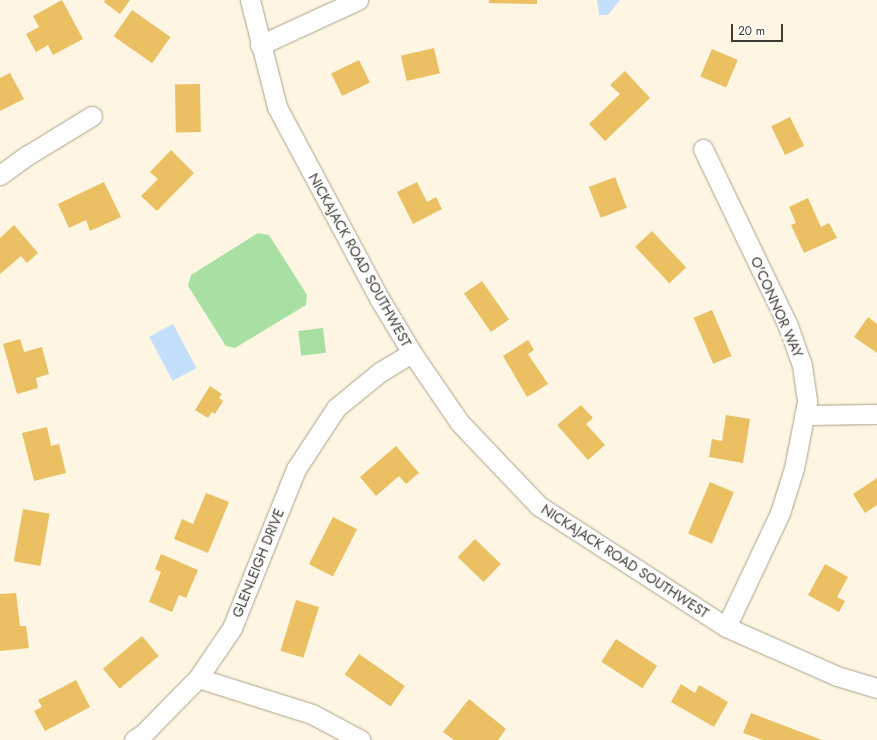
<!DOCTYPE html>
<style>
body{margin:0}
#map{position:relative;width:877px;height:740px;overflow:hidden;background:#fef6e3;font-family:Jost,sans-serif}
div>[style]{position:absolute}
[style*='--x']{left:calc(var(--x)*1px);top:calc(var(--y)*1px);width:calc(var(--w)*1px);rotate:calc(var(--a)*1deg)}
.green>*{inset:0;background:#a8e0a3;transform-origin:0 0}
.water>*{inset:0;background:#c4dffc;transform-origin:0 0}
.building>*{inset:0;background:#eac062;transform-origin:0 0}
.roads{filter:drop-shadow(0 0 1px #aba18b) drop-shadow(0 0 1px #aba18b)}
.minor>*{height:19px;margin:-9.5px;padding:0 9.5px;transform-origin:9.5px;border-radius:9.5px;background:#fff}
span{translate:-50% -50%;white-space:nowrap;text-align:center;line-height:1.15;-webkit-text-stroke:3px #fff;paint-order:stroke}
.street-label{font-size:14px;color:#403b32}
.scale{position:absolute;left:731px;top:24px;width:52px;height:18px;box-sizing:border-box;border:2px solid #403b32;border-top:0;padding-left:5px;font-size:12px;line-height:14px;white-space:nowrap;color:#403b32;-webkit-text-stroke:3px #fff;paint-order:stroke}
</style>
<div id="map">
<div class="green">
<div style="clip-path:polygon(258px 233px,269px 235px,307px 295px,306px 305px,235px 348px,226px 346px,188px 286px,191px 275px)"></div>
<div style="left:323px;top:328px;width:25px;height:25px;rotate:83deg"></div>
</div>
<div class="water">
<div style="clip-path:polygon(597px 0,620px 0,608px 15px,599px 15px)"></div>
<div style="left:173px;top:324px;width:50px;height:27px;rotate:62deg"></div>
</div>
<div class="building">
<div style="clip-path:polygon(62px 0,83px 39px,53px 55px,48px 45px,36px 52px,26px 34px,39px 27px,33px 16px)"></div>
<div style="clip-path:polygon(105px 0,130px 0,120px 14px,104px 2px)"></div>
<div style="clip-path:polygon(489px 0,537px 0,537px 4px,489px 3px)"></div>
<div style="left:132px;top:10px;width:47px;height:32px;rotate:35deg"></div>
<div style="left:434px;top:48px;width:26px;height:34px;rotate:77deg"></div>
<div style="left:712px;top:49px;width:28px;height:30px;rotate:23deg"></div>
<div style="left:359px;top:60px;width:25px;height:31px;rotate:64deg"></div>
<div style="clip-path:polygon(625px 71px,650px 98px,605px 141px,589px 124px,620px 94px,610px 85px)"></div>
<div style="clip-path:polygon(10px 73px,24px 99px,0 111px,0 78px)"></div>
<div style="left:200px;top:84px;width:48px;height:25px;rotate:89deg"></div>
<div style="left:790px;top:117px;width:32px;height:21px;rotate:64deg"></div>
<div style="clip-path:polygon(171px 150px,194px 173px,157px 211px,141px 196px,158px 179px,150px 172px)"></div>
<div style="left:615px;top:177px;width:33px;height:28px;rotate:69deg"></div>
<div style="clip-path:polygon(104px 182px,121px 217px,90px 231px,86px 220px,69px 228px,58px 204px)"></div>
<div style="clip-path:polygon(417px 182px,427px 202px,436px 197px,442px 209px,413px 224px,397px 192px)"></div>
<div style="clip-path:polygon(808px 198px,821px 227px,829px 223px,837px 238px,804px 253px,791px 225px,796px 223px,789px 207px)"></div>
<div style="clip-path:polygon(14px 225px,38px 253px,27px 263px,21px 256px,0 274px,0 238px)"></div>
<div style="left:652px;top:231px;width:50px;height:23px;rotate:47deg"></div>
<div style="left:482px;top:281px;width:47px;height:22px;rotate:55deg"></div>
<div style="left:712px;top:310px;width:50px;height:20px;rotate:67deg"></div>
<div style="clip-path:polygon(868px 317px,877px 324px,877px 353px,854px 337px)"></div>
<div style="clip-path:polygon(20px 339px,24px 352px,42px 347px,49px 374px,36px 378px,38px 388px,17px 394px,3px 344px)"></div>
<div style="clip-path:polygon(528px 340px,534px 350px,528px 354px,548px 384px,527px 397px,503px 356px)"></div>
<div style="clip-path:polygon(210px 386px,222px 394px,219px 398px,223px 401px,215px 414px,212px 412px,208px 418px,195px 410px)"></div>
<div style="clip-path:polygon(581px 405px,593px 418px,586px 424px,605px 445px,588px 460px,557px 425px)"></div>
<div style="clip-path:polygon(726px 415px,750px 419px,743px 463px,709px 457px,712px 439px,722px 441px)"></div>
<div style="clip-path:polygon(47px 427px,51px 446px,59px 444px,66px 473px,34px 481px,22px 433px)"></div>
<div style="clip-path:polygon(396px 446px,419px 473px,406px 484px,399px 476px,376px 496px,360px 477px)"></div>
<div style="clip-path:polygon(877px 478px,877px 505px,865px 513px,853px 494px)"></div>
<div style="left:710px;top:482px;width:26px;height:56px;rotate:23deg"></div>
<div style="clip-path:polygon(206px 493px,229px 502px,208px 553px,174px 539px,182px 519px,193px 524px)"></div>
<div style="left:23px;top:509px;width:27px;height:53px;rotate:10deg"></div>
<div style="left:333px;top:517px;width:27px;height:53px;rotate:27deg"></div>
<div style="left:475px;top:539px;width:36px;height:25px;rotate:44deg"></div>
<div style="clip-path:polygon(161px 554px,198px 570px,186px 598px,179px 595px,172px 612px,149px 602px,161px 572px,155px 569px)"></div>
<div style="clip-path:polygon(825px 564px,848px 577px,837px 597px,845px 601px,839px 612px,808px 595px)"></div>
<div style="clip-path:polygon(16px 593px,20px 626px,26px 626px,29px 648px,0 651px,0 594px)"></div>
<div style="left:296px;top:600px;width:24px;height:53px;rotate:17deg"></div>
<div style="left:142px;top:636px;width:26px;height:51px;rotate:50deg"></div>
<div style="left:616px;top:639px;width:49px;height:27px;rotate:33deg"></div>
<div style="left:359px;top:654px;width:56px;height:25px;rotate:35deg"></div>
<div style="clip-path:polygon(76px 680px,90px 707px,45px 731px,34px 711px,42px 707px,38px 700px)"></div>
<div style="clip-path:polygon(681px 684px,695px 693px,699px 685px,728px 702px,714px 727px,671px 702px)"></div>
<div style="clip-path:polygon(469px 699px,506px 729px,498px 740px,454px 740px,443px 732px)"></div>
<div style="clip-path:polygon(751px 713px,822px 740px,763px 740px,743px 733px)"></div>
</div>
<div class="roads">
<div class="minor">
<div style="--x:250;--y:0;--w:110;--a:75.8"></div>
<div style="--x:277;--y:107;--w:217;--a:61.9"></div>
<div style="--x:379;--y:298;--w:64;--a:59"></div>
<div style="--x:412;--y:353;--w:85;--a:55.6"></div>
<div style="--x:460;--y:423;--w:115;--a:46.4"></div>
<div style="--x:539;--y:506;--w:223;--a:32.9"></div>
<div style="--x:726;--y:627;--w:121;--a:23.8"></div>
<div style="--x:837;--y:676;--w:42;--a:16.7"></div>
<div style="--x:260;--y:45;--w:108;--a:-24.7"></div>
<div style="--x:703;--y:149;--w:196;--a:64.3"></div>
<div style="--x:788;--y:326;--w:41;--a:70.3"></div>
<div style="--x:802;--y:365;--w:37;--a:82"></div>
<div style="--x:807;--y:402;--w:67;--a:101.1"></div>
<div style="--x:794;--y:468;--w:47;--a:107.3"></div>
<div style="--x:780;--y:513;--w:126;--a:115.3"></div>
<div style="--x:0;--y:175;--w:34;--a:-36"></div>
<div style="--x:28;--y:155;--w:75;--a:-31.4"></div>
<div style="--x:804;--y:415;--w:73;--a:-0.8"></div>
<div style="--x:198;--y:678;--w:120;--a:17.5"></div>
<div style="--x:312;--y:714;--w:55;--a:28"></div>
<div style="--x:134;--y:740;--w:11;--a:-34"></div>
<div style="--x:143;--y:734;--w:78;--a:-45.5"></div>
<div style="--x:198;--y:678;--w:60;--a:-55.8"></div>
<div style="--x:232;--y:628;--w:171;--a:-68.1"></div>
<div style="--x:296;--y:469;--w:73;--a:-56.7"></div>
<div style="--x:336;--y:408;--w:57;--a:-39.3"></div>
<div style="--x:380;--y:372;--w:37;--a:-31"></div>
</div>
</div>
<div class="street-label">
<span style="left:360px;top:260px;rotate:61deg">NICKAJACK ROAD SOUTHWEST</span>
<span style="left:777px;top:307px;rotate:66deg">O'CONNOR WAY</span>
<span style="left:625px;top:561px;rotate:33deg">NICKAJACK ROAD SOUTHWEST</span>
<span style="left:258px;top:563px;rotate:-68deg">GLENLEIGH DRIVE</span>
</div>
<div class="scale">20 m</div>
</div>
